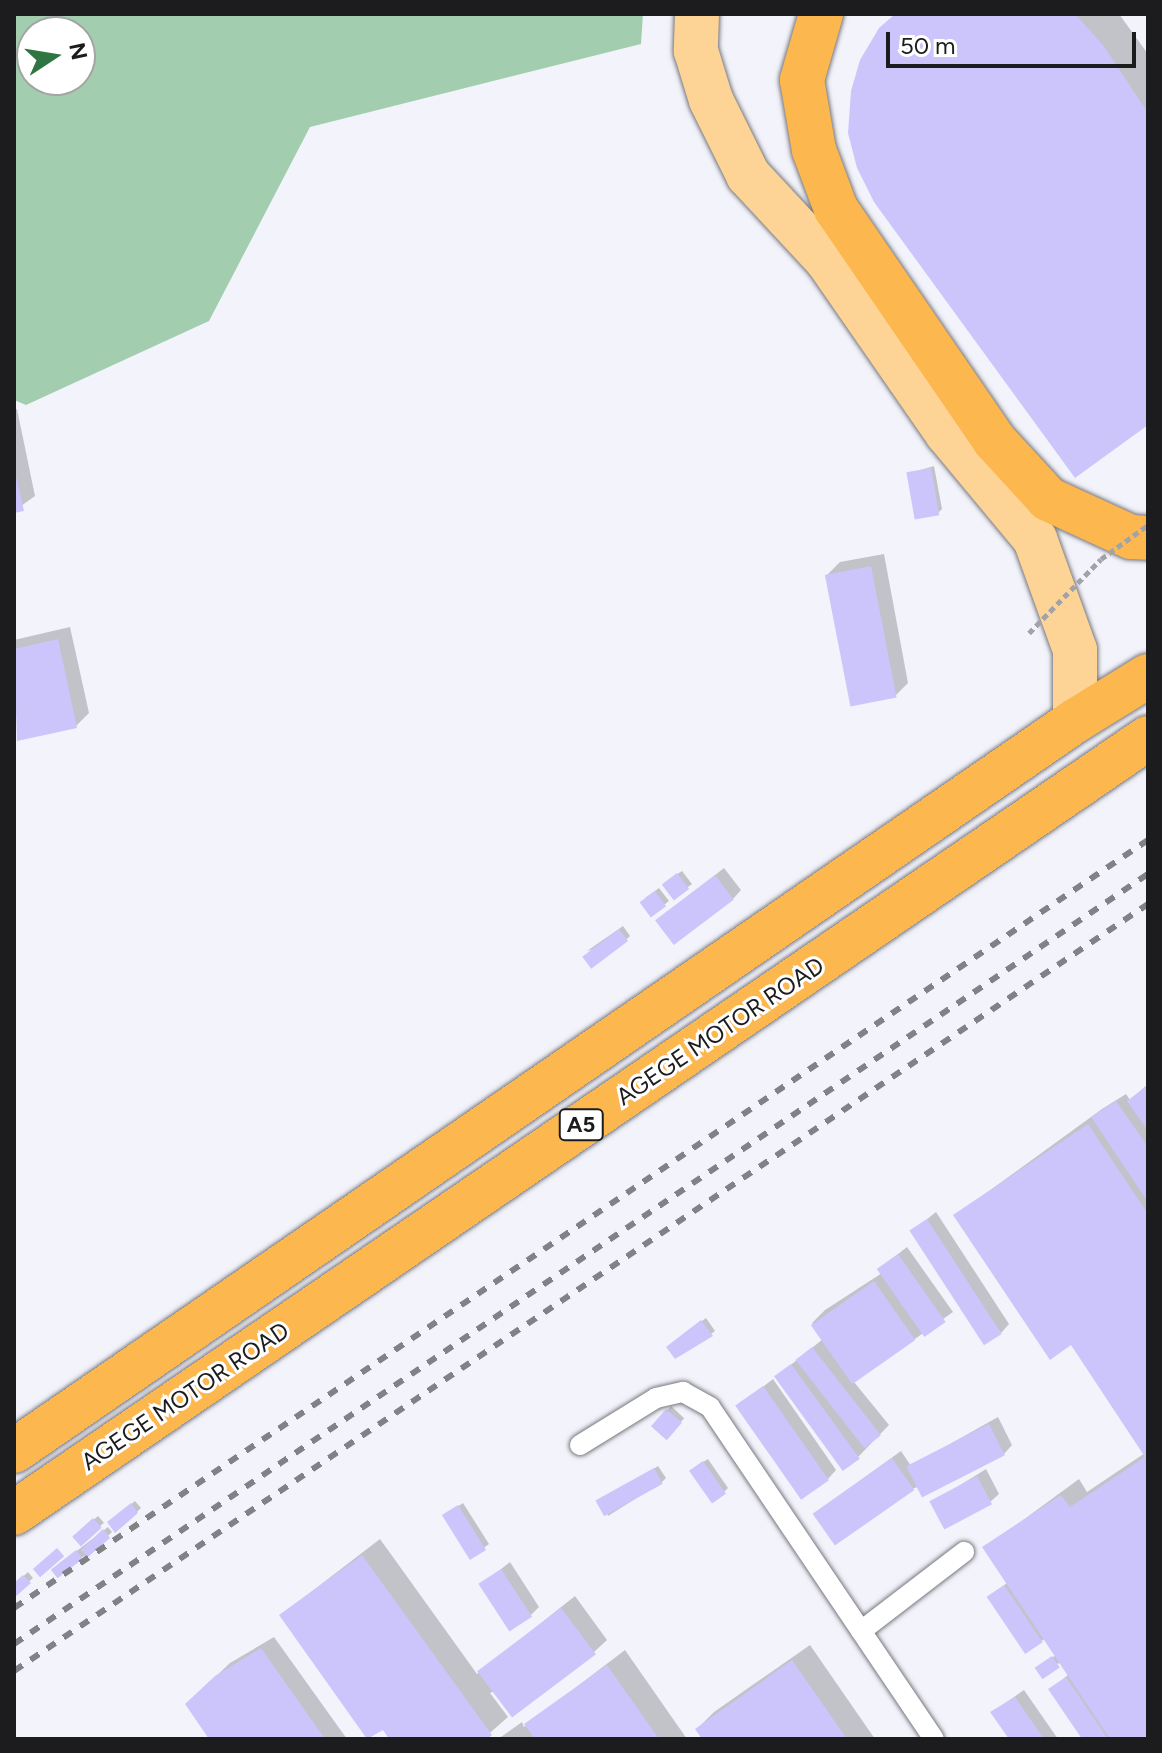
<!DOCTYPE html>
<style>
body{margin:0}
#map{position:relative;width:1162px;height:1753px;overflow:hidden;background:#f3f3fc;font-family:Figtree,sans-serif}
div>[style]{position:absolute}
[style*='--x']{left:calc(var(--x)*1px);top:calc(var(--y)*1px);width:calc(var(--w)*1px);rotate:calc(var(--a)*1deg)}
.green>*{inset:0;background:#a2ceaf}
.shadow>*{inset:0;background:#0003;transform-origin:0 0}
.building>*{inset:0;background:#cbc5fb;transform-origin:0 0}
.roads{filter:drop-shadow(0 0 2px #78787f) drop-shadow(0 0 2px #78787f)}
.lane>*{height:20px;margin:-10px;padding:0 10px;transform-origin:10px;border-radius:10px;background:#fff}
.primary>*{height:44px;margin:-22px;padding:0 22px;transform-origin:22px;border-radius:22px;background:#fdd495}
.highway>*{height:44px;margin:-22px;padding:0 22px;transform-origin:22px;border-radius:22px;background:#fcb74f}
.rail>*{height:6px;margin-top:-3px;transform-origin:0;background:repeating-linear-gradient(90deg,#818186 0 10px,transparent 0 20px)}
.path-bridge>*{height:5px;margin-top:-2.5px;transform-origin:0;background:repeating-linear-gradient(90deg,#a2a2a8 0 6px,transparent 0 10px)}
span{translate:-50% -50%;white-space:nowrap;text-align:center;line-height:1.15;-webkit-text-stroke:6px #fff;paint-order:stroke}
.shield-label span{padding:2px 6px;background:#fff;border:2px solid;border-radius:6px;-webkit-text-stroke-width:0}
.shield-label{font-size:22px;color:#1c1c1e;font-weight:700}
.street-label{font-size:24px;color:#1c1c1e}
.frame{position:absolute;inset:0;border:16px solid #1c1c1e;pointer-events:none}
.north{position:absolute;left:16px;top:16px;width:80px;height:80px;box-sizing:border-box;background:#fff;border:2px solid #a4a4a5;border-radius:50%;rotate:78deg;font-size:22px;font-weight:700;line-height:32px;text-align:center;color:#1c1c1e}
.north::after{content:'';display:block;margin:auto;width:28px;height:36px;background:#2f7541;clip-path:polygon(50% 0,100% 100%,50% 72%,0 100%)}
.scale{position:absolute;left:886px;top:32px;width:250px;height:36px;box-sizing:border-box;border:4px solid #1c1c1e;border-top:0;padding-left:10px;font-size:24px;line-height:28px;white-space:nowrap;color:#1c1c1e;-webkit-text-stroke:6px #fff;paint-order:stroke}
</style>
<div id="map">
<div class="green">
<div style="clip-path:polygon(evenodd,14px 14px,643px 14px,641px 44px,310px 127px,209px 321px,26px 405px,14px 400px,14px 14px,32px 32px,80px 32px,80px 80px,32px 80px,32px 32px)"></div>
</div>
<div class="shadow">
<div style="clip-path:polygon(896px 14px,1119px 14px,1148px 54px,1148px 423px)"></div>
<div style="clip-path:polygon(17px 409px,35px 496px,14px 511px,14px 410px)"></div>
<div style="clip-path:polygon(934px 466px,942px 509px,938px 513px,910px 473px)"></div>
<div style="clip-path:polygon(884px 554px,908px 683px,895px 696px,827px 575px,840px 562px)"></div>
<div style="clip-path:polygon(70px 627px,89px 713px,76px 726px,19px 739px,14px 640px)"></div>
<div style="clip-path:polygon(724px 868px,741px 890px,733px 899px,658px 920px)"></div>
<div style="clip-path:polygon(682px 871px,692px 884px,675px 897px,668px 880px)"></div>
<div style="clip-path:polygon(659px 888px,669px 901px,651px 915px,645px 898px)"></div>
<div style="clip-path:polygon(623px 926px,630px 936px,626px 940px,587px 951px)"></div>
<div style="clip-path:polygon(1148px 1084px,1148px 1739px,1084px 1739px,1051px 1689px,1069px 1674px,1062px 1663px,1041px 1666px,1056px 1655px,1045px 1638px,1042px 1641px,990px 1597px,1008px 1582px,985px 1548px,1079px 1479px,1087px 1492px,1145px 1453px,1071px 1342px,956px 1215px,1102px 1109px,1126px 1094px,1130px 1100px)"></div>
<div style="clip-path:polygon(936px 1212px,1009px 1324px,1001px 1333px,912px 1231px)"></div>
<div style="clip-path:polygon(907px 1247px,953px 1312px,854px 1382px,889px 1425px,858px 1457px,777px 1376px,823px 1339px,812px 1323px,825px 1310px,882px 1273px,879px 1269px)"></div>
<div style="clip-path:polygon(706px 1318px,715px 1331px,711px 1334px,672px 1343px)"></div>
<div style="clip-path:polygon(773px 1379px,836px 1470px,828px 1479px,738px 1406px)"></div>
<div style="left:671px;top:1406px;width:18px;height:27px;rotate:43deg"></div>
<div style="clip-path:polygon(998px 1417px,1012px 1445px,1004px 1454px,912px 1489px,815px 1513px,901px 1451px,911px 1466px)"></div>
<div style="clip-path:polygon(708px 1459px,728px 1488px,724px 1492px,695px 1467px)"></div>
<div style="clip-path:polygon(658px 1466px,666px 1478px,662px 1482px,608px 1516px,604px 1499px)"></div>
<div style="clip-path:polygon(986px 1469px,999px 1494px,990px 1502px,933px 1502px)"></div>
<div style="clip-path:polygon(135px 1501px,141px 1508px,137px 1512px,113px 1519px)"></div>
<div style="clip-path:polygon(463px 1503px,489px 1544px,471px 1557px,448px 1513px)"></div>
<div style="left:98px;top:1516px;width:9px;height:32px;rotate:49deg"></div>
<div style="clip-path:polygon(108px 1527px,112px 1532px,88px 1555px,57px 1566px)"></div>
<div style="clip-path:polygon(380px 1539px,477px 1674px,575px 1596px,607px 1640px,594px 1652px,490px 1693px,508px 1717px,483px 1739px,391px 1739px,281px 1615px)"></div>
<div style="clip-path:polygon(510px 1562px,539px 1607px,531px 1615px,482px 1584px)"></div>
<div style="clip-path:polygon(28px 1572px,33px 1578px,14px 1595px,14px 1585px)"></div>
<div style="clip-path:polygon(274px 1637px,347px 1739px,212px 1739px,187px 1704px,230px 1663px)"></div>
<div style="clip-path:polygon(810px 1645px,875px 1739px,704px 1739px,697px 1729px,714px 1712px)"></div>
<div style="clip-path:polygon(625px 1650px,687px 1739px,498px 1739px,522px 1722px,524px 1727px)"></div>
<div style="clip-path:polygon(1024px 1690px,1058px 1739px,1011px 1739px,992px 1712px)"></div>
</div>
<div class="building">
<div style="clip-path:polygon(895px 14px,1075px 14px,1103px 45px,1148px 113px,1148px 425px,1075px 478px,874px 202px,857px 168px,848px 133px,851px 91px,860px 60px,879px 28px)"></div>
<div style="left:931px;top:468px;width:48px;height:25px;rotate:80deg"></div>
<div style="clip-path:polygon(15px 472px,24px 511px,14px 513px,14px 473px)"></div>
<div style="left:871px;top:566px;width:134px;height:47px;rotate:79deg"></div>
<div style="clip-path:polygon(58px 639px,77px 728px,17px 741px,14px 649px)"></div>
<div style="left:677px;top:873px;width:20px;height:19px;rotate:53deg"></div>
<div style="left:715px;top:875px;width:31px;height:75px;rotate:53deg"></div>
<div style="left:655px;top:891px;width:19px;height:19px;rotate:54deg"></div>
<div style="left:619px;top:929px;width:15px;height:46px;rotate:53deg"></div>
<div style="clip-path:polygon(1148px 1085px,1148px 1131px,1127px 1101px)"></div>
<div style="clip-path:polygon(1116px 1101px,1148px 1147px,1148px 1202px,1091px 1117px)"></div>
<div style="clip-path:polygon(1088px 1124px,1148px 1214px,1148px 1739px,1110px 1739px,982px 1547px,1061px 1495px,1070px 1507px,1145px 1457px,1071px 1345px,1050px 1360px,953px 1215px)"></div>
<div style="left:927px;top:1219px;width:137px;height:21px;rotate:57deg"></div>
<div style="left:898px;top:1254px;width:83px;height:26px;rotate:55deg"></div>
<div style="left:874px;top:1281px;width:72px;height:77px;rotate:55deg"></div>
<div style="clip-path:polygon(701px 1320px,713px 1336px,675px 1359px,666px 1347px)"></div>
<div style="left:812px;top:1347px;width:112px;height:21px;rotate:52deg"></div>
<div style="left:791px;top:1364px;width:117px;height:21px;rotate:54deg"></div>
<div style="left:763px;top:1386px;width:115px;height:34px;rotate:55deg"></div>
<div style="left:666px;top:1409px;width:21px;height:23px;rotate:41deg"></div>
<div style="left:989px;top:1424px;width:35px;height:93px;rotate:63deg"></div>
<div style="left:892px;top:1458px;width:39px;height:97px;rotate:55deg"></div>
<div style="left:703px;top:1461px;width:40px;height:17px;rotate:55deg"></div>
<div style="left:654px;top:1468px;width:18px;height:67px;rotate:61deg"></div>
<div style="left:977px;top:1476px;width:32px;height:54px;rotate:62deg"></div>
<div style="clip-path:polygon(131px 1503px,138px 1513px,115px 1533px,107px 1522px)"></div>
<div style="left:458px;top:1505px;width:53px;height:19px;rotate:58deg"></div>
<div style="left:93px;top:1518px;width:13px;height:28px;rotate:48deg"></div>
<div style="clip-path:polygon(103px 1529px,110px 1538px,88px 1557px,81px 1550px)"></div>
<div style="left:57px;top:1548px;width:11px;height:32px;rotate:49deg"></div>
<div style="left:76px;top:1550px;width:11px;height:32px;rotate:52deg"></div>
<div style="clip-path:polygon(362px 1555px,492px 1735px,487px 1739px,389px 1739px,383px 1730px,367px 1739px,279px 1615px)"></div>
<div style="left:501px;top:1569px;width:57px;height:27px;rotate:57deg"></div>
<div style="clip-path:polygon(23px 1575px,31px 1583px,14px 1598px,14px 1583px)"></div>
<div style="left:1004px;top:1585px;width:69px;height:21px;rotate:56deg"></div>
<div style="left:561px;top:1608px;width:58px;height:105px;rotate:53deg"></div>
<div style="clip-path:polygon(261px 1648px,325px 1739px,209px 1739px,185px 1704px,215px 1676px)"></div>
<div style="left:1052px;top:1656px;width:14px;height:21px;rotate:56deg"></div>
<div style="clip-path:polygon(792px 1660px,847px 1739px,702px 1739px,695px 1729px)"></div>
<div style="clip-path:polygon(607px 1665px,659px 1739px,535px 1739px,524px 1724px)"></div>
<div style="clip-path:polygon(1066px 1677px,1108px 1739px,1082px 1739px,1048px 1689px)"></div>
<div style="clip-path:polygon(1015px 1697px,1044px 1739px,1009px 1739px,990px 1712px)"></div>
</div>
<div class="roads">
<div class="lane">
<div style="--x:580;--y:1445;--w:89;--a:-31.7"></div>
<div style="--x:656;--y:1398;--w:28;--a:-13"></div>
<div style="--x:683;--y:1392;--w:31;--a:29"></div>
<div style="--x:710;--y:1407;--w:400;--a:56"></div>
<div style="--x:861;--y:1631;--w:130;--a:-37.5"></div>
</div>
<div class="primary">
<div style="--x:697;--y:14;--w:37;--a:92"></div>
<div style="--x:696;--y:51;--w:51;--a:73"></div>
<div style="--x:711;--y:100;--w:84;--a:63.7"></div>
<div style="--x:748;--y:175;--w:116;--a:47.1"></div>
<div style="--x:827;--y:260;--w:211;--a:55.3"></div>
<div style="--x:947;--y:433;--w:138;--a:50.3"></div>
<div style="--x:1035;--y:539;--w:118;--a:70.2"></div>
<div style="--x:1075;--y:650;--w:71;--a:90"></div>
</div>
<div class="highway">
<div style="--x:821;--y:14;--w:69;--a:106.1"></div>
<div style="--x:802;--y:80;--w:71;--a:80.3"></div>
<div style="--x:814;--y:150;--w:63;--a:69.6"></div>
<div style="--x:836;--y:209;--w:280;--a:55.6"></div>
<div style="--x:994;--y:440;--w:80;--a:47.5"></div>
<div style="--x:1048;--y:499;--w:91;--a:24.6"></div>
<div style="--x:1131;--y:537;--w:17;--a:3"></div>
<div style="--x:14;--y:1451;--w:1288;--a:-34.53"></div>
<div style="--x:1075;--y:721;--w:86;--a:-31.7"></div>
<div style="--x:14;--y:1513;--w:1374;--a:-34.35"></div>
</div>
</div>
<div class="rail">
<div style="--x:14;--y:1608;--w:1370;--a:-34.11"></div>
<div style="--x:14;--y:1644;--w:1371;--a:-34.18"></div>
<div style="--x:14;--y:1671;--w:1369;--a:-34.07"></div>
</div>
<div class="path-bridge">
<div style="--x:1029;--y:633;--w:103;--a:-45.8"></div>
<div style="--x:1101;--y:559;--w:58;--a:-35.9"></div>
</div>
<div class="shield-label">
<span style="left:581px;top:1125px">A5</span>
</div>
<div class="street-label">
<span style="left:720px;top:1031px;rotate:-34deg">AGEGE MOTOR ROAD</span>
<span style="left:185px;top:1396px;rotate:-34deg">AGEGE MOTOR ROAD</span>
</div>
<div class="frame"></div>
<div class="north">N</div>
<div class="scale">50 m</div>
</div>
